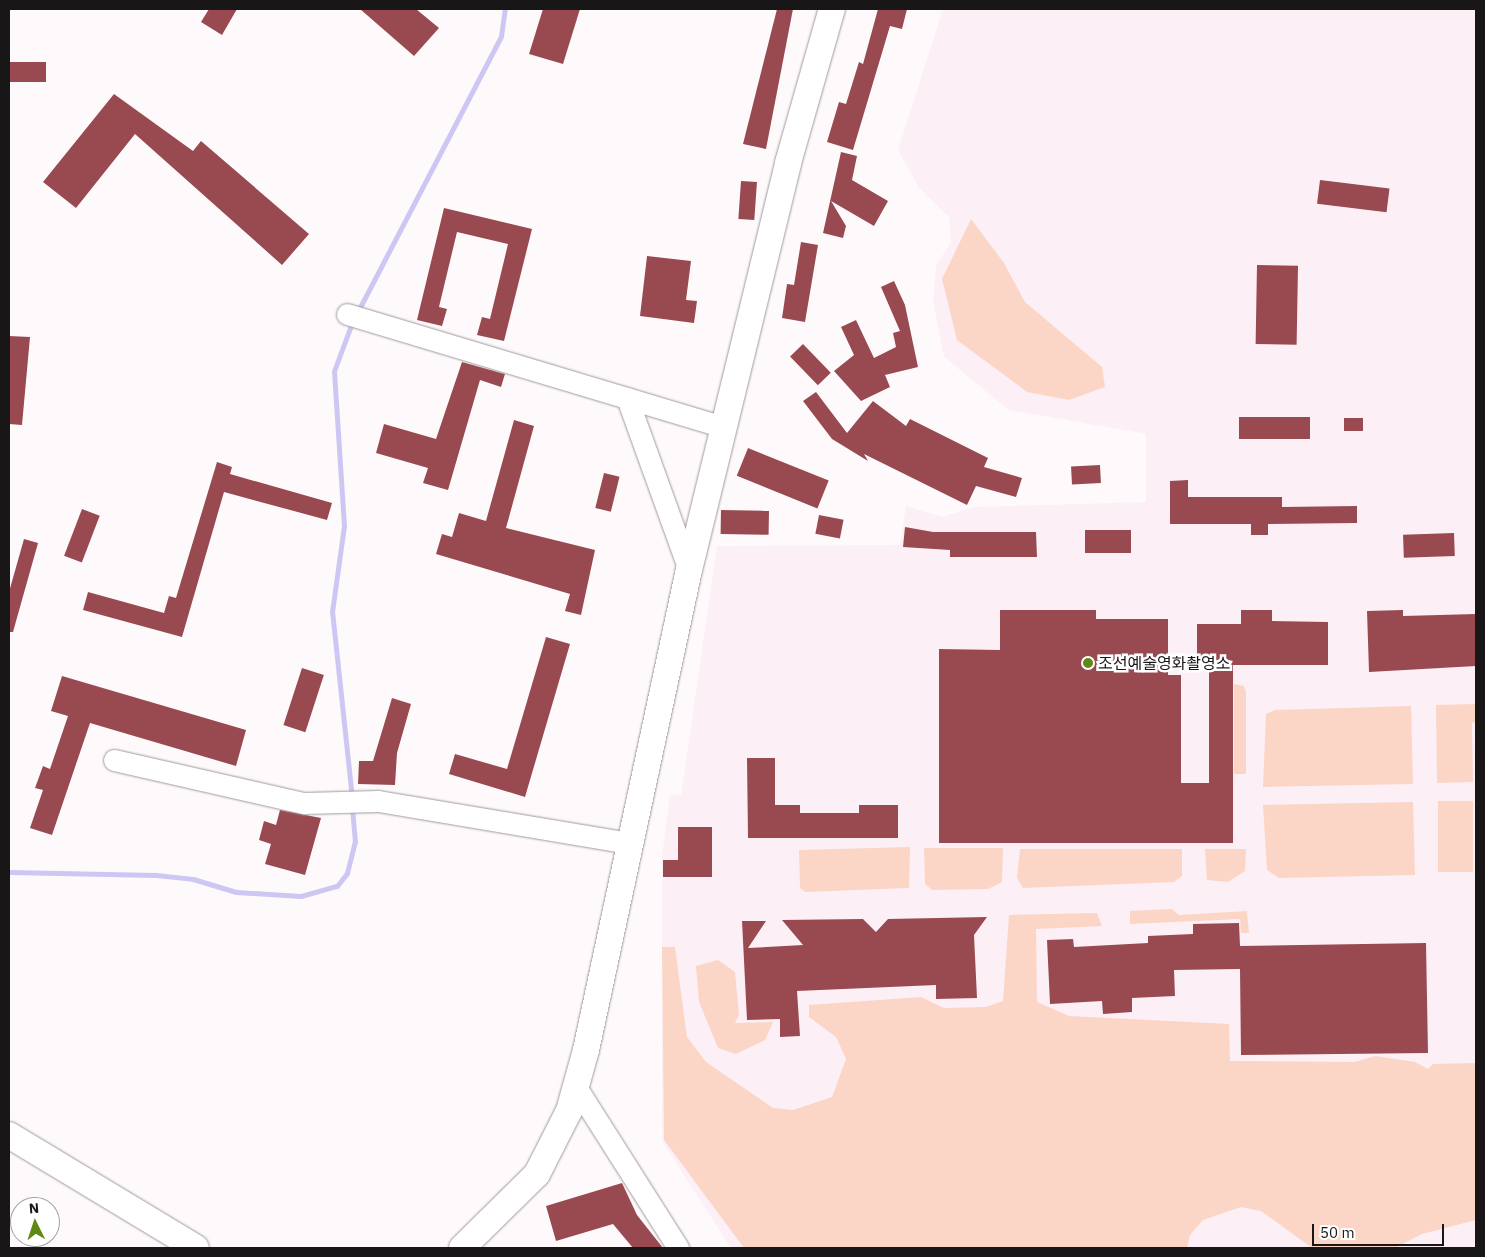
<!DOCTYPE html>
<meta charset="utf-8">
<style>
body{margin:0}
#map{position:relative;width:1485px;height:1257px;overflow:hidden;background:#fefafc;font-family:"IBM Plex Sans","Noto Sans KR",sans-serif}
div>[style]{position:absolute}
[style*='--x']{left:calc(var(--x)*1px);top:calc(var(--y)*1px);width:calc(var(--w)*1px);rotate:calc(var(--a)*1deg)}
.built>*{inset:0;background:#fdeff6}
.green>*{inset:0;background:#fbd6c6;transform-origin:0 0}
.stream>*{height:5px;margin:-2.5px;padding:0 2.5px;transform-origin:2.5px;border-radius:2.5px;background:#cec7f4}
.building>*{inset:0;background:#994a51;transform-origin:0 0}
.roads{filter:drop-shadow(0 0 1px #a1999d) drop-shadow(0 0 1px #a1999d)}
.minor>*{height:21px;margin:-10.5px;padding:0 10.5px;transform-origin:10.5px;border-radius:10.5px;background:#fff}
.major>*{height:26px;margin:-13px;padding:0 13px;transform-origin:13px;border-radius:13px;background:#fff}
.dots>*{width:14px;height:14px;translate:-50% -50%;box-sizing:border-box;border:2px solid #fff;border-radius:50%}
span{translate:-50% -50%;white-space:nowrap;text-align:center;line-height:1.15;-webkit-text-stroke:5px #fff;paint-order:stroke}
.poi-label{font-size:16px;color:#191617}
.left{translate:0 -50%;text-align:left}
.frame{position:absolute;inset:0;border:10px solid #191617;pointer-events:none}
.north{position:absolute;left:10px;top:1197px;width:50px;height:50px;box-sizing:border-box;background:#fff;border:1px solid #a3a2a2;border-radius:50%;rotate:356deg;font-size:14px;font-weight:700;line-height:20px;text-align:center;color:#191617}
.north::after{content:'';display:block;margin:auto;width:18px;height:22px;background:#608914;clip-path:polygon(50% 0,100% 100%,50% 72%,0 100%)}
.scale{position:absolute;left:1312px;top:1224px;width:132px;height:22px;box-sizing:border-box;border:2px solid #191617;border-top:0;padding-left:6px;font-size:15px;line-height:18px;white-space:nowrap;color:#191617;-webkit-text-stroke:4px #fff;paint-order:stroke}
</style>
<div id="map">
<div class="built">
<div style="clip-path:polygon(943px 9px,1476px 9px,1476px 1248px,731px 1248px,662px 1141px,662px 856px,670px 794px,681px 795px,717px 546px,900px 545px,906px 506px,942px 517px,974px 507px,1146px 502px,1146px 434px,1009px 410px,944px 357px,933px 301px,936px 265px,951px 243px,949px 217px,919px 188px,898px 150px)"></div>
</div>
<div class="green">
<div style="clip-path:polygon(971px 219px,1004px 263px,1025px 302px,1102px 367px,1105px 387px,1069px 400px,1027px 392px,957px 340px,942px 279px)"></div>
<div style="clip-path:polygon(1234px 684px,1244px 686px,1246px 692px,1246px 774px,1234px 774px)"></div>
<div style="clip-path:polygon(1476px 704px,1476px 722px,1472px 723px,1473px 782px,1437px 783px,1436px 705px)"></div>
<div style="clip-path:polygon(1411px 706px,1413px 784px,1263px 787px,1266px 714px,1275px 710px)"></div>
<div style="left:1438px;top:801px;width:35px;height:71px"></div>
<div style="clip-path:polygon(1413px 802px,1415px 875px,1279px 878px,1267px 870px,1263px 805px)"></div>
<div style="clip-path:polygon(910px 847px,909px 888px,805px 892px,800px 888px,799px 850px)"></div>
<div style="clip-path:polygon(924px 848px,1003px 848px,1002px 882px,988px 889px,932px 890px,925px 884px)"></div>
<div style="clip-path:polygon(1020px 849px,1182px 849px,1182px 876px,1174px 882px,1023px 888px,1017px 878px)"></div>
<div style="clip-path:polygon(1205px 849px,1246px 849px,1245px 871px,1228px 882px,1207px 880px)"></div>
<div style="clip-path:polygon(1172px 909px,1179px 915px,1247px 911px,1249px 933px,1241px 933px,1240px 919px,1130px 924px,1130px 911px)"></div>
<div style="clip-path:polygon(1097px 913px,1102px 926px,1036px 929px,1037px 1002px,1069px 1016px,1229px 1024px,1230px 1061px,1355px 1062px,1375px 1056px,1415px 1062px,1428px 1069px,1433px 1064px,1476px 1063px,1476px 1220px,1422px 1234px,1395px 1248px,1312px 1248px,1261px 1211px,1241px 1207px,1203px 1220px,1190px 1235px,1187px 1248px,744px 1248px,664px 1140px,662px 947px,675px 947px,687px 1037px,706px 1062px,773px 1108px,793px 1110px,832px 1097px,846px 1059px,836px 1037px,809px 1017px,809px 1005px,921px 997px,944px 1008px,986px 1007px,1003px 1001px,1009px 915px)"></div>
<div style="clip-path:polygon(718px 960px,735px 972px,739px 1015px,735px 1023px,773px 1022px,765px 1040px,736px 1054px,718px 1048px,699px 1002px,696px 966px)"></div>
</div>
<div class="stream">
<div style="--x:357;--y:313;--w:312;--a:-62.5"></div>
<div style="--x:501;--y:36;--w:27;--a:-82"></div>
<div style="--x:352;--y:798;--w:187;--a:-96.1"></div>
<div style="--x:332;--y:612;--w:87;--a:-82.1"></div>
<div style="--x:344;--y:526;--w:155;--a:-93.7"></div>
<div style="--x:334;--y:371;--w:54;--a:-69.6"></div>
<div style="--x:9;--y:872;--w:147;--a:1.2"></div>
<div style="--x:156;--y:875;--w:37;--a:6"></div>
<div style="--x:193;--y:879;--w:45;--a:16.8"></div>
<div style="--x:236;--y:892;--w:65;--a:3.5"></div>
<div style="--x:301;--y:896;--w:37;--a:-16"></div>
<div style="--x:337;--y:886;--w:16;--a:-52"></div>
<div style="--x:347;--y:873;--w:32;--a:-76"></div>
<div style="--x:355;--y:842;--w:36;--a:-95"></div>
</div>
<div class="building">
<div style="clip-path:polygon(209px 9px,237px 9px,222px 35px,201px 22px)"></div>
<div style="clip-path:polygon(360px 9px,416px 9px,439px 28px,414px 56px)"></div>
<div style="clip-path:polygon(543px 9px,580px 9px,563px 64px,529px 54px)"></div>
<div style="clip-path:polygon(777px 9px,793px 9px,766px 149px,743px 144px)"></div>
<div style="clip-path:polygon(878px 9px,907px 9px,902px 29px,890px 26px,853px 150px,827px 142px,839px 102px,846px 104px,859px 62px,863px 64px)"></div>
<div style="left:9px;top:62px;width:37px;height:20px"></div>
<div style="clip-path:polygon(114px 94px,193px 151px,201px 141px,309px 234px,282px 265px,135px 134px,76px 208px,43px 182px)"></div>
<div style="clip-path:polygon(841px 152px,857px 156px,852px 180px,888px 201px,874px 226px,831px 201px,846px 226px,843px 238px,823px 233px)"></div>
<div style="left:1320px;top:180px;width:70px;height:24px;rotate:7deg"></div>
<div style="left:741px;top:181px;width:16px;height:38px;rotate:4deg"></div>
<div style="clip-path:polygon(444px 208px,532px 229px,504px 341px,477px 335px,482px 317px,490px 319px,508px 244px,457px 232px,439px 307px,447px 309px,442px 326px,417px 320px)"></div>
<div style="clip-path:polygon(801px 242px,818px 245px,805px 322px,782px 318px,787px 284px,794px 285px)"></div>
<div style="clip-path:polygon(647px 256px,691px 261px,686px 300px,697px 301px,694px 323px,640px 316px)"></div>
<div style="left:1257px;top:265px;width:41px;height:79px;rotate:1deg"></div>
<div style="clip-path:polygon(894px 281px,905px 305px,918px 367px,885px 375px,890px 387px,861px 401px,834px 371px,854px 355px,841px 327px,856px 320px,874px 358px,896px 347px,893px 333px,900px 331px,881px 287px)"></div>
<div style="clip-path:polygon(9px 336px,30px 337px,22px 425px,9px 424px)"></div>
<div style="left:803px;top:344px;width:40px;height:18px;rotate:46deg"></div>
<div style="clip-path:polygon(462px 362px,505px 374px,501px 387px,480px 380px,448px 490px,423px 483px,428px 468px,376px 453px,384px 424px,436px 439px)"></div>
<div style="clip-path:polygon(816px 392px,847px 433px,873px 401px,906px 426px,910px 419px,988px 458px,984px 467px,1022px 478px,1016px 497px,976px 486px,967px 505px,864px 454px,868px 461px,832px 439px,803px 401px)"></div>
<div style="left:1310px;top:417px;width:22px;height:71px;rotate:90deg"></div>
<div style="left:1344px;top:418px;width:19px;height:13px"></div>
<div style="clip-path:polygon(514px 420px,534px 426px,506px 528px,595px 550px,581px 615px,565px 611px,570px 594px,436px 554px,442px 534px,452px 537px,459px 513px,486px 521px)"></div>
<div style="left:748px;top:448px;width:87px;height:30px;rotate:22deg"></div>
<div style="clip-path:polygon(217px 462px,232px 467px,230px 474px,332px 503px,327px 520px,224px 492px,182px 637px,83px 610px,88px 592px,164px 613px,169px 596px,176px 598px)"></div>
<div style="left:1100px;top:465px;width:18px;height:29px;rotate:87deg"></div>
<div style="left:604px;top:473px;width:16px;height:36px;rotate:14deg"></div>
<div style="clip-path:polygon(1188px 480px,1188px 497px,1282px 497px,1282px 507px,1357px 506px,1357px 523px,1268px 524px,1268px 535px,1251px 535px,1251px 524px,1170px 524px,1170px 481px)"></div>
<div style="left:82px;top:509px;width:19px;height:50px;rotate:21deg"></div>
<div style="left:721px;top:510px;width:48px;height:24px;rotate:1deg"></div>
<div style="left:819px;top:515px;width:25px;height:19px;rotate:11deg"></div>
<div style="clip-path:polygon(905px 527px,933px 532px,1036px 532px,1037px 557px,950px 557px,950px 550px,903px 547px)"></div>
<div style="left:1131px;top:530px;width:23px;height:46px;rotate:90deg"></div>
<div style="left:1454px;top:533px;width:23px;height:51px;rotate:88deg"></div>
<div style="clip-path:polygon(24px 539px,38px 543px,13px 632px,9px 632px,9px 592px)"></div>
<div style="clip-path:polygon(1000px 610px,1096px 610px,1096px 619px,1168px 619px,1168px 675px,1181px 675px,1181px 783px,1209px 783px,1209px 661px,1197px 661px,1197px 624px,1241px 624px,1241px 610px,1272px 610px,1272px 621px,1328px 622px,1328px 665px,1233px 665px,1233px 843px,939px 843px,939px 649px,1000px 650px)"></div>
<div style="clip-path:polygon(1403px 610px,1403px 616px,1476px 614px,1476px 666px,1369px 672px,1367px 611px)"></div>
<div style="clip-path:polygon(546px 637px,570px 644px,525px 797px,449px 774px,455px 754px,507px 769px)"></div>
<div style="left:302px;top:668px;width:23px;height:60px;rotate:18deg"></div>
<div style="clip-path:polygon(62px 676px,246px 730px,236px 766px,90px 723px,52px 835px,30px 828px,43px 790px,35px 788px,43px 766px,50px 769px,68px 716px,51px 711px)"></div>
<div style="clip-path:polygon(392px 698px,411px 704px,397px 753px,395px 785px,358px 784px,359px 761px,373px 761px)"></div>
<div style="clip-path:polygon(747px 758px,775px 758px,775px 805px,800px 805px,800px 813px,859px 813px,859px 805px,898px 805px,898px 838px,748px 838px)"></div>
<div style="clip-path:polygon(280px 810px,321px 818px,305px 875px,265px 864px,271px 844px,259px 840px,264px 821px,276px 825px)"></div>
<div style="clip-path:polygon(678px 827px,712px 827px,712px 877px,663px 877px,663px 860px,678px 860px)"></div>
<div style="clip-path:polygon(987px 917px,974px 935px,977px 998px,936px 999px,936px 985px,797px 991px,800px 1036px,780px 1037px,780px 1019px,747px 1020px,742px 921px,766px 921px,748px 948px,803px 945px,782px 920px,863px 919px,876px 932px,888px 919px)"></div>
<div style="clip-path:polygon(1239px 923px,1240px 946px,1426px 943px,1428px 1053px,1241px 1055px,1240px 969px,1174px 970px,1175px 996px,1132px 998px,1132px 1012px,1103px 1014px,1102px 1001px,1050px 1004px,1047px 940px,1073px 939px,1074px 947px,1148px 943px,1148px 936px,1193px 934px,1193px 924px)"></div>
<div style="clip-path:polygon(622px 1183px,637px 1215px,663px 1248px,633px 1248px,613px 1224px,556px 1241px,546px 1206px)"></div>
</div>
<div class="roads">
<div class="minor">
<div style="--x:347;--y:314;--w:394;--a:16.7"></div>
<div style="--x:627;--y:398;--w:183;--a:70.2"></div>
<div style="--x:114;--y:760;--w:195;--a:12.8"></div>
<div style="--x:304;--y:803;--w:74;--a:-1.5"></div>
<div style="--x:378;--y:801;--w:254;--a:9.5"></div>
<div style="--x:576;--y:1087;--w:191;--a:57.6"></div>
</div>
<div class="major">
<div style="--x:9;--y:1135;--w:218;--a:31.1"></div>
<div style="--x:462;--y:1248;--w:105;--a:-44.6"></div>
<div style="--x:537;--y:1174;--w:71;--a:-63.1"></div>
<div style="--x:569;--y:1111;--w:63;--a:-74.4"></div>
<div style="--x:586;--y:1050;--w:491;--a:-77.9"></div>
<div style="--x:689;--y:570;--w:419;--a:-76.3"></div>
<div style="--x:788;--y:163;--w:160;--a:-74.1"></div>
</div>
</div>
<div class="dots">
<div style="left:1088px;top:663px;background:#608914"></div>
</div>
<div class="poi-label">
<span class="left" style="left:1098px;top:663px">조선예술영화촬영소</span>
</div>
<div class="frame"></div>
<div class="north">N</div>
<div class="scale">50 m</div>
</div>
